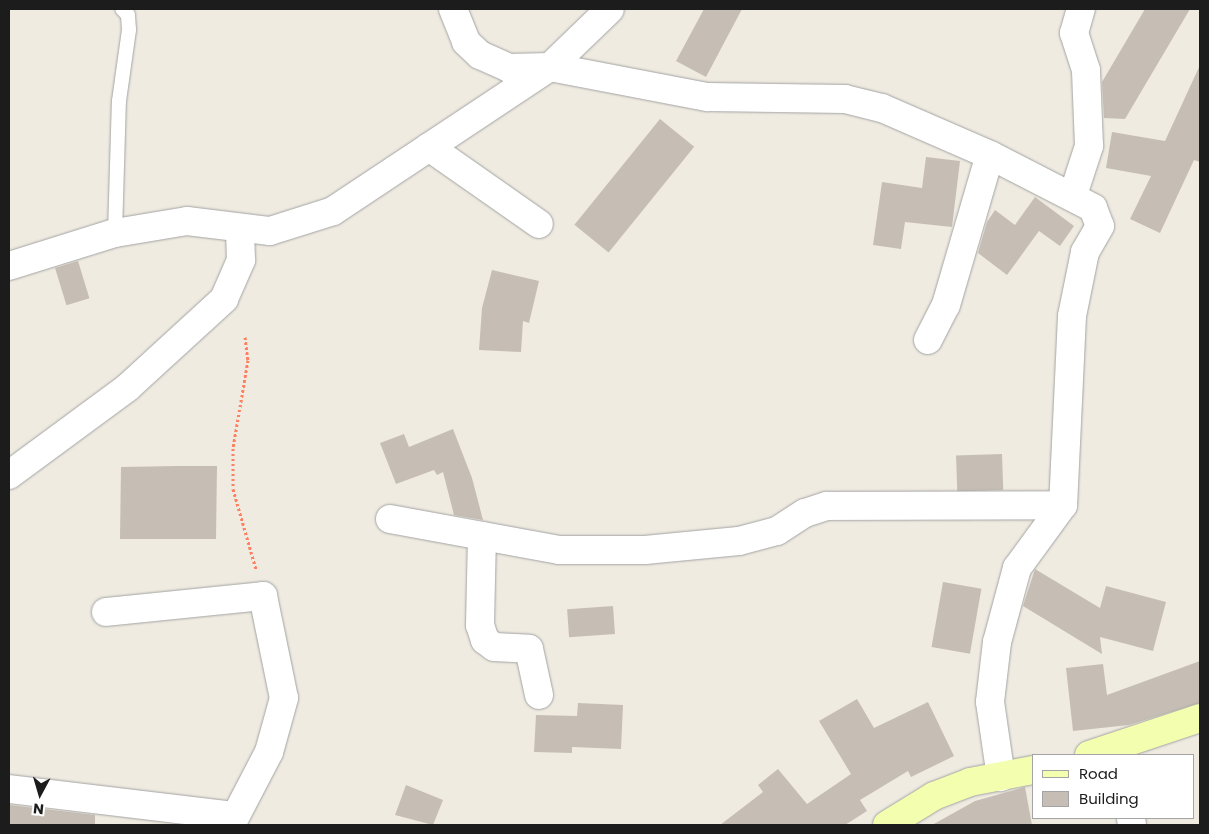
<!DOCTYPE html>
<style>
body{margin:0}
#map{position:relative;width:1209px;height:834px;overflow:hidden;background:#efebe1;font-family:Poppins,sans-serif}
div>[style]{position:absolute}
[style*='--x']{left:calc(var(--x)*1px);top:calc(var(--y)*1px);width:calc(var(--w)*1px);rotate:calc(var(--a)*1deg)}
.building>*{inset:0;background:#c6beb4;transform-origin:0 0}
.path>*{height:3px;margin-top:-1.5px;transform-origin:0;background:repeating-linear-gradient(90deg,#ff7f61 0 2.5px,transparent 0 5px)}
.roads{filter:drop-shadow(0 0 1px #a3a3a3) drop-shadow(0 0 1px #a3a3a3)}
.service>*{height:14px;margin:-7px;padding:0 7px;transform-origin:7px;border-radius:7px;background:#fff}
.minor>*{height:28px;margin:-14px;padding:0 14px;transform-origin:14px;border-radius:14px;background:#fff}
.secondary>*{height:28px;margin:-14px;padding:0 14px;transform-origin:14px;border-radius:14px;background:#f3feaf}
span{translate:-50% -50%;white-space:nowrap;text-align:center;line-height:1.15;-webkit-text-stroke:4px #fff;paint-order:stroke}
.frame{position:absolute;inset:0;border:10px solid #1c1c1c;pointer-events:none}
.legend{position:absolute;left:1032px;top:754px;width:162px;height:65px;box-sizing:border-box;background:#fff;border:1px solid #a4a4a4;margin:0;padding:6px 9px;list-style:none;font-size:15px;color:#1c1c1c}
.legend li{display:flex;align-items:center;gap:10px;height:25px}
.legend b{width:25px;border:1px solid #a4a4a4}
.north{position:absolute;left:15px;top:769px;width:50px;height:50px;-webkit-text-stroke:4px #fff;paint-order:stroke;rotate:186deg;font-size:14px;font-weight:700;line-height:20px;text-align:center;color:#1c1c1c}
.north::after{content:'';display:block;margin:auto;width:18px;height:22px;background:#1c1c1c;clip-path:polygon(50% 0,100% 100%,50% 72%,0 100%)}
</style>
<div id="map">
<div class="building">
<div style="clip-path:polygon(704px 9px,742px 9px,706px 77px,676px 61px)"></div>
<div style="clip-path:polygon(1145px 9px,1190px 9px,1125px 119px,1104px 118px,1102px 82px)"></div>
<div style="clip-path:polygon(1200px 65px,1200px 162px,1194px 160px,1160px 233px,1130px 219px,1151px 176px,1106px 168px,1112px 132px,1165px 141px)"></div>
<div style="left:660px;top:119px;width:44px;height:136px;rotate:39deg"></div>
<div style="clip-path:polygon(926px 157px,960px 161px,952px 227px,905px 222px,901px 249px,873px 245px,882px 182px,922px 188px)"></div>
<div style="clip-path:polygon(1035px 197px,1074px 226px,1060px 246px,1039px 231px,1007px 275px,978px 253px,987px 222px,995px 210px,1015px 225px)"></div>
<div style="left:78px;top:261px;width:39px;height:24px;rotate:73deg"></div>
<div style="clip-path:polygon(492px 270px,539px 281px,529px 323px,523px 321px,521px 352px,479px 350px,482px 308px)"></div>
<div style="clip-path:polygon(453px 429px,472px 478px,483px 520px,454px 515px,443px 472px,437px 475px,434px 470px,396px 484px,380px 443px,404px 434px,409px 447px)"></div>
<div style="left:1002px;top:454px;width:36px;height:46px;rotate:88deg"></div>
<div style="clip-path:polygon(176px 466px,217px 466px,216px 539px,120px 539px,121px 467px)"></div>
<div style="clip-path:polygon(1035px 569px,1100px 608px,1106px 586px,1166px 602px,1153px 651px,1100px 637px,1102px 654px,1023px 606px)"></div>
<div style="left:943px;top:582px;width:39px;height:66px;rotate:10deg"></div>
<div style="left:613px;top:606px;width:28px;height:46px;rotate:86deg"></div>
<div style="clip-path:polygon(1200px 661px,1200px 703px,1129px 725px,1073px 731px,1066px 668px,1103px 664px,1107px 695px)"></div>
<div style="clip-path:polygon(857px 699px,874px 728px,928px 702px,954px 756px,911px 777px,908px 771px,860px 800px,867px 811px,845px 825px,720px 825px,763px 792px,758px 785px,778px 769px,807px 804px,851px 774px,819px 721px)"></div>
<div style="clip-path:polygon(578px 703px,623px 705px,621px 749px,572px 747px,572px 753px,534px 752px,536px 715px,577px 716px)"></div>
<div style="clip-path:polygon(406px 785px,443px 800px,433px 825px,395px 815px)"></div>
<div style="clip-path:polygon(1025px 787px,1032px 825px,932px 825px,975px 801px)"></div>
<div style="clip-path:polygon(9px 805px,95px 815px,95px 825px,9px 825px)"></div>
</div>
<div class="path">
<div style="--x:245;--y:337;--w:23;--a:83"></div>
<div style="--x:248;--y:360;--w:89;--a:99.7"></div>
<div style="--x:233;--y:448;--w:41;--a:90"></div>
<div style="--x:233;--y:489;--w:83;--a:74"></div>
</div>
<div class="roads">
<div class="service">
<div style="--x:115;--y:233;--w:132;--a:-88.3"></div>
<div style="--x:119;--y:101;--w:72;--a:-82"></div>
<div style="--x:129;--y:30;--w:15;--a:-94"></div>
<div style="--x:128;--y:15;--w:8;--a:-135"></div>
</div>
<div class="minor">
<div style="--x:453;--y:9;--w:35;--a:68"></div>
<div style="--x:466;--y:42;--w:19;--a:43"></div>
<div style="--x:480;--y:55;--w:32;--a:24"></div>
<div style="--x:509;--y:68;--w:41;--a:-1.4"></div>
<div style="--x:550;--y:67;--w:161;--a:10.8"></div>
<div style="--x:708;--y:97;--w:137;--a:0.8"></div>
<div style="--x:845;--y:99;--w:38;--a:14"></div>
<div style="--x:882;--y:108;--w:118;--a:23.5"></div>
<div style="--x:990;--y:155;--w:116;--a:27.2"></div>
<div style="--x:1093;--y:208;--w:19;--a:69"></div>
<div style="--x:1100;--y:226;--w:30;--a:120"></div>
<div style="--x:1085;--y:252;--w:65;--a:101.5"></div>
<div style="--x:1072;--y:316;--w:189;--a:92.7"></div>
<div style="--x:1063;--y:505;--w:78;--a:126.1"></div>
<div style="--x:1017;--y:568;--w:77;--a:105.1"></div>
<div style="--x:997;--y:642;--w:60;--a:96.7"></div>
<div style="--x:990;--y:702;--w:76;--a:81.7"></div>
<div style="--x:429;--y:147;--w:134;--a:35"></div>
<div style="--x:1073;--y:195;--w:52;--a:-71.9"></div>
<div style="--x:1089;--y:146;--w:76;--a:-92.3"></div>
<div style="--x:1086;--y:70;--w:39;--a:-108"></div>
<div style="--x:1074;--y:33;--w:25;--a:-74"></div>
<div style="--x:9;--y:266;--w:111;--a:-17.3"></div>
<div style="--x:115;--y:233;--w:73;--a:-9.5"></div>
<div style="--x:187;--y:221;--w:84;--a:6.9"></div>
<div style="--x:270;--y:231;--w:66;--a:-17.6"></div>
<div style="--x:333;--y:211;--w:260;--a:-33.6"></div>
<div style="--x:550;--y:67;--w:83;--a:-44"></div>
<div style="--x:928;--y:340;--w:39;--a:-63"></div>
<div style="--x:946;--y:305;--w:156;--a:-73.7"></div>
<div style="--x:9;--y:475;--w:147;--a:-36.4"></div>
<div style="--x:127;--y:388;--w:132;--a:-42.5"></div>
<div style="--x:224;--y:299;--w:43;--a:-66.4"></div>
<div style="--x:241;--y:260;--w:32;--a:-92"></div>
<div style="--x:390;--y:519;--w:172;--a:10.4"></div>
<div style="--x:559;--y:550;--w:86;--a:0"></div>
<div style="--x:645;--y:550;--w:94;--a:-5.5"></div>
<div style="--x:739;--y:541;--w:39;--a:-15"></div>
<div style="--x:777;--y:531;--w:33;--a:-33"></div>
<div style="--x:805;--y:513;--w:23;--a:-18"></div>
<div style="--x:827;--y:506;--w:236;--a:-0.2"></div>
<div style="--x:482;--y:536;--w:89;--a:91.3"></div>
<div style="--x:480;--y:625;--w:16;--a:72"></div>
<div style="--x:485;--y:640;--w:11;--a:38"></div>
<div style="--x:494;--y:647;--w:35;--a:3"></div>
<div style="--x:529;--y:649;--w:47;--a:77.7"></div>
<div style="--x:106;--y:612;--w:158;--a:-5.8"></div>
<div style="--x:263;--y:596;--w:104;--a:78.4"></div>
<div style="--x:284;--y:698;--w:56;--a:105.5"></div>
<div style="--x:269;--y:752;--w:82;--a:117.5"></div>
<div style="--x:9;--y:789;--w:227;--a:6.8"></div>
<div style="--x:1131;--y:818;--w:7;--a:82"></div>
</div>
<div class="secondary">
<div style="--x:1089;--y:755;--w:117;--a:-18.4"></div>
<div style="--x:887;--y:825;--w:55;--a:-31.7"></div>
<div style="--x:934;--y:796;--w:39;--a:-21"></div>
<div style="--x:970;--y:782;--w:64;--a:-10.8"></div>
</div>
</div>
<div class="frame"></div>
<ul class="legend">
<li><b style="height:6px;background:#f3feaf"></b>Road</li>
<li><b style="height:14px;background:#c6beb4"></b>Building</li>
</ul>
<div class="north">N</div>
</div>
